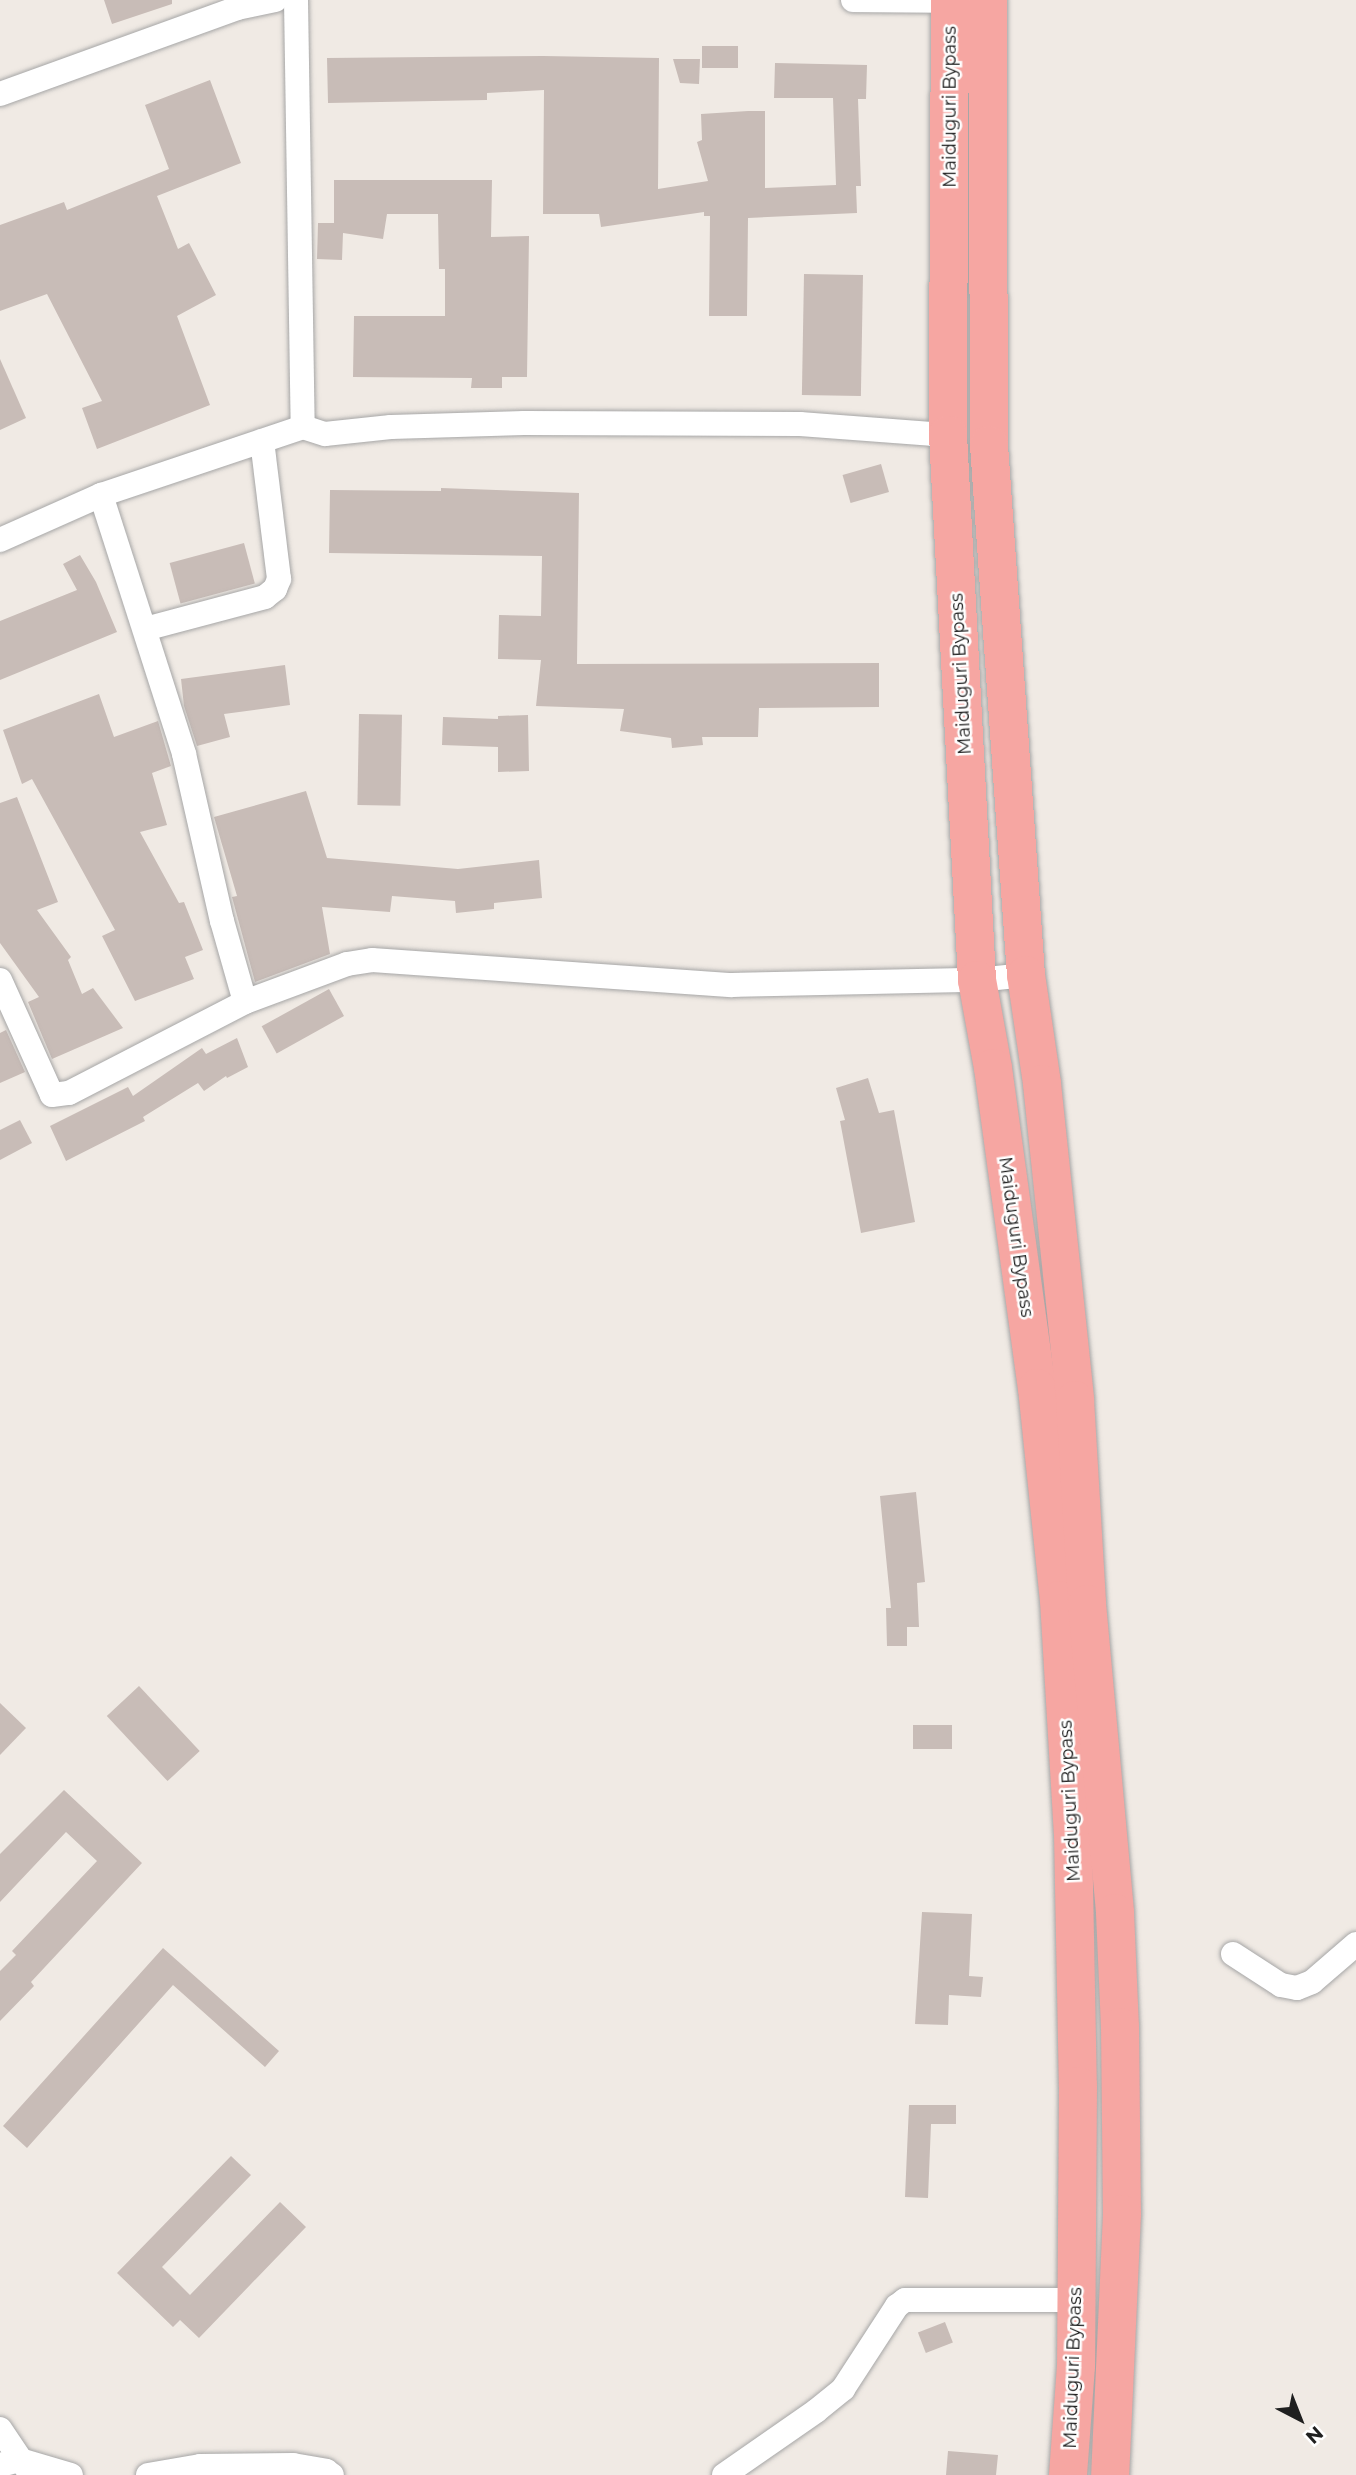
<!DOCTYPE html>
<style>
body{margin:0}
#map{position:relative;width:1356px;height:2475px;overflow:hidden;background:#f0eae4;font-family:Montserrat,sans-serif}
div>[style]{position:absolute}
[style*='--x']{left:calc(var(--x)*1px);top:calc(var(--y)*1px);width:calc(var(--w)*1px);rotate:calc(var(--a)*1deg)}
.building>*{inset:0;background:#c8bcb7;transform-origin:0 0}
.roads{filter:drop-shadow(0 0 2px #a6a6a6) drop-shadow(0 0 2px #a6a6a6)}
.minor>*{height:24px;margin:-12px;padding:0 12px;transform-origin:12px;border-radius:12px;background:#fff}
.trunk>*{height:38px;margin:-19px;padding:0 19px;transform-origin:19px;border-radius:19px;background:#f6a6a2}
span{translate:-50% -50%;white-space:nowrap;text-align:center;line-height:1.15;-webkit-text-stroke:5px #fff;paint-order:stroke}
.street-label{font-size:18px;color:#1f1f1f}
.north{position:absolute;left:1265px;top:2384px;width:70px;height:70px;-webkit-text-stroke:5px #fff;paint-order:stroke;rotate:138deg;font-size:19px;font-weight:700;line-height:28px;text-align:center;color:#1f1f1f}
.north::after{content:'';display:block;margin:auto;width:24px;height:32px;background:#1f1f1f;clip-path:polygon(50% 0,100% 100%,50% 72%,0 100%)}
</style>
<div id="map">
<div class="building">
<div style="clip-path:polygon(104px 0,172px 0,172px 4px,112px 24px)"></div>
<div style="left:738px;top:46px;width:22px;height:36px;rotate:90deg"></div>
<div style="clip-path:polygon(543px 56px,659px 58px,658px 189px,708px 181px,697px 142px,702px 140px,701px 114px,748px 111px,765px 111px,765px 188px,836px 185px,833px 98px,774px 98px,775px 63px,867px 65px,866px 99px,858px 99px,861px 186px,856px 186px,857px 213px,748px 218px,747px 316px,709px 316px,710px 216px,704px 216px,704px 212px,601px 227px,599px 214px,543px 214px,544px 90px,487px 93px,487px 100px,328px 103px,327px 58px)"></div>
<div style="clip-path:polygon(673px 59px,700px 59px,699px 84px,680px 83px)"></div>
<div style="clip-path:polygon(210px 80px,241px 163px,157px 196px,178px 249px,189px 243px,216px 295px,177px 316px,210px 405px,97px 449px,82px 408px,102px 401px,47px 294px,0 311px,0 225px,64px 202px,67px 210px,169px 169px,145px 105px)"></div>
<div style="clip-path:polygon(334px 180px,492px 180px,491px 237px,529px 236px,527px 377px,502px 377px,502px 388px,471px 388px,472px 378px,353px 377px,354px 316px,445px 316px,445px 269px,439px 269px,438px 214px,387px 214px,383px 239px,343px 233px,342px 260px,317px 259px,318px 223px,334px 223px)"></div>
<div style="left:804px;top:274px;width:59px;height:121px;rotate:1deg"></div>
<div style="clip-path:polygon(0 359px,26px 418px,0 430px)"></div>
<div style="left:881px;top:464px;width:29px;height:40px;rotate:74deg"></div>
<div style="clip-path:polygon(441px 488px,579px 493px,577px 664px,879px 663px,879px 707px,759px 708px,758px 737px,702px 737px,703px 745px,672px 748px,671px 738px,620px 731px,624px 709px,536px 706px,541px 660px,498px 659px,499px 615px,541px 616px,542px 556px,329px 553px,330px 490px,441px 491px)"></div>
<div style="left:244px;top:543px;width:42px;height:77px;rotate:75deg"></div>
<div style="clip-path:polygon(80px 555px,96px 582px,117px 632px,0 680px,0 621px,77px 590px,63px 564px)"></div>
<div style="clip-path:polygon(285px 665px,290px 705px,224px 714px,230px 737px,197px 746px,184px 706px,181px 679px)"></div>
<div style="clip-path:polygon(99px 694px,114px 737px,158px 721px,171px 766px,152px 773px,167px 825px,140px 832px,179px 903px,184px 902px,203px 950px,185px 957px,194px 979px,135px 1001px,102px 936px,115px 930px,32px 779px,22px 784px,3px 730px)"></div>
<div style="left:359px;top:714px;width:43px;height:91px;rotate:1deg"></div>
<div style="clip-path:polygon(528px 715px,529px 771px,498px 772px,498px 747px,442px 745px,443px 717px,498px 719px,498px 716px)"></div>
<div style="clip-path:polygon(306px 791px,327px 858px,458px 869px,539px 860px,542px 898px,494px 903px,494px 909px,456px 913px,455px 901px,392px 896px,390px 912px,322px 907px,330px 954px,255px 982px,232px 897px,237px 896px,214px 817px)"></div>
<div style="clip-path:polygon(17px 797px,58px 902px,37px 910px,71px 957px,68px 960px,82px 994px,93px 988px,123px 1028px,52px 1059px,28px 1002px,39px 997px,0 943px,0 803px)"></div>
<div style="left:329px;top:989px;width:31px;height:77px;rotate:61deg"></div>
<div style="clip-path:polygon(6px 1030px,25px 1072px,0 1083px,0 1033px)"></div>
<div style="clip-path:polygon(237px 1038px,248px 1067px,227px 1078px,226px 1076px,204px 1091px,198px 1083px,143px 1117px,145px 1121px,66px 1161px,50px 1126px,128px 1087px,133px 1096px,202px 1048px,206px 1054px)"></div>
<div style="clip-path:polygon(868px 1078px,879px 1113px,894px 1110px,915px 1222px,861px 1233px,840px 1121px,845px 1120px,836px 1088px)"></div>
<div style="clip-path:polygon(20px 1120px,32px 1143px,0 1160px,0 1130px)"></div>
<div style="clip-path:polygon(916px 1492px,925px 1582px,917px 1583px,919px 1627px,907px 1627px,907px 1646px,887px 1646px,886px 1608px,891px 1608px,880px 1496px)"></div>
<div style="left:139px;top:1686px;width:89px;height:44px;rotate:47deg"></div>
<div style="clip-path:polygon(0 1703px,26px 1728px,0 1755px)"></div>
<div style="left:913px;top:1725px;width:39px;height:24px"></div>
<div style="clip-path:polygon(64px 1790px,142px 1863px,31px 1982px,34px 1986px,0 2021px,0 1971px,16px 1955px,12px 1951px,97px 1861px,66px 1832px,0 1902px,0 1854px)"></div>
<div style="clip-path:polygon(922px 1912px,972px 1914px,969px 1976px,983px 1977px,981px 1997px,949px 1995px,948px 2025px,915px 2024px)"></div>
<div style="clip-path:polygon(163px 1948px,279px 2051px,265px 2067px,173px 1985px,27px 2148px,3px 2126px)"></div>
<div style="clip-path:polygon(909px 2105px,956px 2105px,956px 2124px,931px 2124px,928px 2198px,905px 2197px)"></div>
<div style="clip-path:polygon(231px 2156px,251px 2175px,162px 2267px,190px 2295px,280px 2202px,306px 2227px,199px 2338px,180px 2320px,173px 2327px,117px 2273px)"></div>
<div style="left:945px;top:2322px;width:22px;height:29px;rotate:69deg"></div>
<div style="clip-path:polygon(948px 2451px,998px 2455px,996px 2475px,946px 2475px)"></div>
</div>
<div class="roads">
<div class="minor">
<div style="--x:296;--y:0;--w:427;--a:89.1"></div>
<div style="--x:853;--y:0;--w:110;--a:0.5"></div>
<div style="--x:0;--y:94;--w:252;--a:-19.9"></div>
<div style="--x:237;--y:8;--w:39;--a:-12"></div>
<div style="--x:101;--y:495;--w:272;--a:72.2"></div>
<div style="--x:184;--y:754;--w:171;--a:77.2"></div>
<div style="--x:222;--y:921;--w:84;--a:74.1"></div>
<div style="--x:0;--y:540;--w:111;--a:-24"></div>
<div style="--x:101;--y:495;--w:213;--a:-18.6"></div>
<div style="--x:303;--y:427;--w:23;--a:18"></div>
<div style="--x:325;--y:434;--w:66;--a:-6.1"></div>
<div style="--x:391;--y:427;--w:133;--a:-1.7"></div>
<div style="--x:524;--y:423;--w:276;--a:0.2"></div>
<div style="--x:800;--y:424;--w:148;--a:4.3"></div>
<div style="--x:145;--y:629;--w:124;--a:-14.9"></div>
<div style="--x:265;--y:597;--w:13;--a:-39"></div>
<div style="--x:275;--y:589;--w:11;--a:-68"></div>
<div style="--x:279;--y:579;--w:139;--a:-97"></div>
<div style="--x:0;--y:980;--w:126;--a:65.7"></div>
<div style="--x:52;--y:1095;--w:17;--a:-7"></div>
<div style="--x:69;--y:1093;--w:198;--a:-27.3"></div>
<div style="--x:245;--y:1002;--w:109;--a:-20.4"></div>
<div style="--x:347;--y:964;--w:25;--a:-9"></div>
<div style="--x:372;--y:960;--w:361;--a:4"></div>
<div style="--x:732;--y:985;--w:245;--a:-1.2"></div>
<div style="--x:977;--y:980;--w:49;--a:-5.8"></div>
<div style="--x:1233;--y:1954;--w:57;--a:32.9"></div>
<div style="--x:1281;--y:1985;--w:16;--a:11"></div>
<div style="--x:1297;--y:1988;--w:16;--a:-22"></div>
<div style="--x:1312;--y:1982;--w:58;--a:-40.8"></div>
<div style="--x:0;--y:2429;--w:52;--a:56"></div>
<div style="--x:0;--y:2465;--w:21;--a:-14"></div>
<div style="--x:20;--y:2460;--w:53;--a:16.4"></div>
<div style="--x:148;--y:2475;--w:53;--a:-9.8"></div>
<div style="--x:200;--y:2466;--w:93;--a:-0.6"></div>
<div style="--x:293;--y:2465;--w:34;--a:10"></div>
<div style="--x:326;--y:2471;--w:7;--a:34"></div>
<div style="--x:724;--y:2475;--w:112;--a:-34.8"></div>
<div style="--x:816;--y:2411;--w:35;--a:-39"></div>
<div style="--x:843;--y:2389;--w:99;--a:-57"></div>
<div style="--x:897;--y:2306;--w:10;--a:-37"></div>
<div style="--x:905;--y:2300;--w:171;--a:0"></div>
</div>
<div class="trunk">
<div style="--x:950;--y:0;--w:435;--a:90.3"></div>
<div style="--x:948;--y:435;--w:546;--a:86.95"></div>
<div style="--x:977;--y:980;--w:89;--a:79.7"></div>
<div style="--x:993;--y:1068;--w:323;--a:82.2"></div>
<div style="--x:1037;--y:1388;--w:213;--a:84.1"></div>
<div style="--x:1059;--y:1600;--w:233;--a:86.6"></div>
<div style="--x:1073;--y:1833;--w:253;--a:88.9"></div>
<div style="--x:1078;--y:2086;--w:280;--a:90.4"></div>
<div style="--x:1076;--y:2366;--w:109;--a:94.2"></div>
<div style="--x:988;--y:0;--w:445;--a:89.9"></div>
<div style="--x:989;--y:445;--w:531;--a:86.01"></div>
<div style="--x:1026;--y:975;--w:110;--a:81.6"></div>
<div style="--x:1042;--y:1084;--w:318;--a:84"></div>
<div style="--x:1075;--y:1400;--w:204;--a:86.6"></div>
<div style="--x:1087;--y:1604;--w:310;--a:84.8"></div>
<div style="--x:1115;--y:1913;--w:114;--a:87.5"></div>
<div style="--x:1120;--y:2027;--w:187;--a:89.4"></div>
<div style="--x:1122;--y:2214;--w:261;--a:92.6"></div>
</div>
</div>
<div class="street-label">
<span style="left:950px;top:107px;rotate:-90deg">Maiduguri Bypass</span>
<span style="left:961px;top:674px;rotate:-93deg">Maiduguri Bypass</span>
<span style="left:1016px;top:1237px;rotate:82deg">Maiduguri Bypass</span>
<span style="left:1070px;top:1801px;rotate:-93deg">Maiduguri Bypass</span>
<span style="left:1073px;top:2368px;rotate:-88deg">Maiduguri Bypass</span>
</div>
<div class="north">N</div>
</div>
